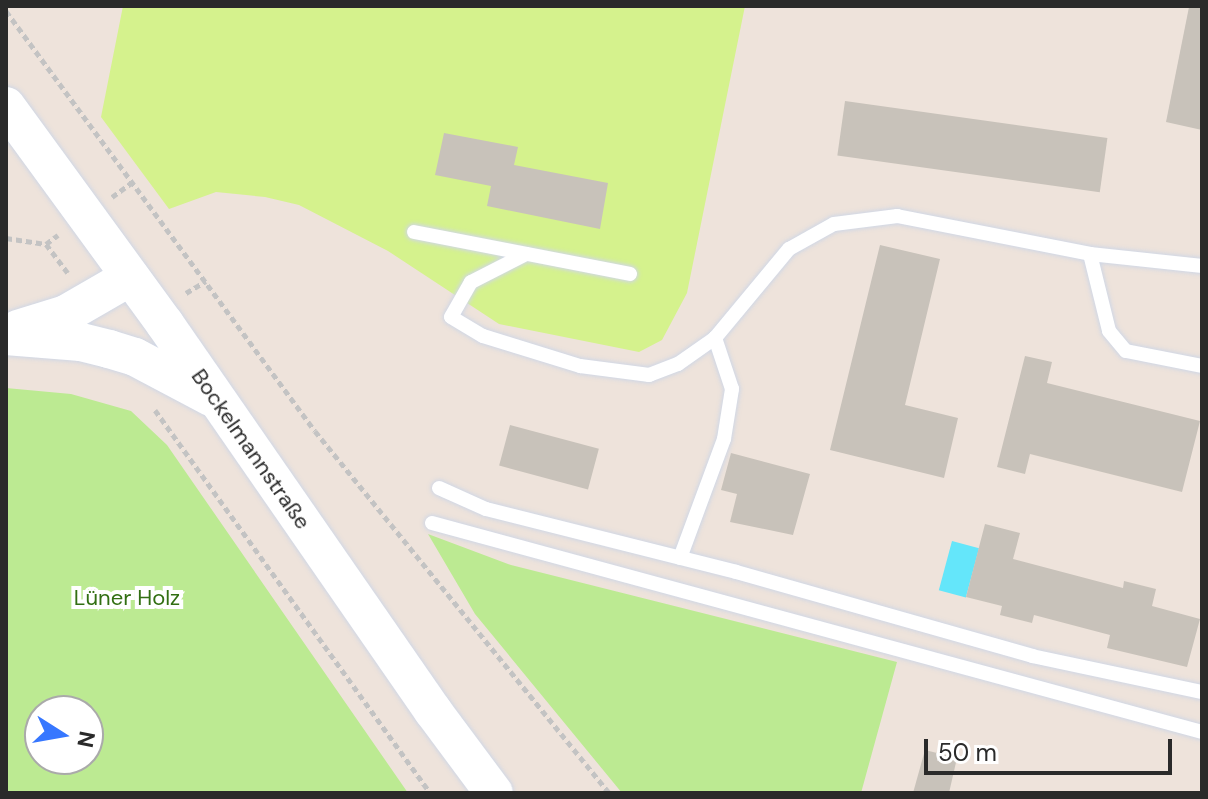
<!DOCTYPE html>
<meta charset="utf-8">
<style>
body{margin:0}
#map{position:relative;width:1208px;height:799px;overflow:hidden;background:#eee3db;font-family:"DM Sans",sans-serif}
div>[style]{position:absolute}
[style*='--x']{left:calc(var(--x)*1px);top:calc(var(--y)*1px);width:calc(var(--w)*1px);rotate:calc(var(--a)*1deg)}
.green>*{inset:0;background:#bcea92}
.pitch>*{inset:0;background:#d5f28d}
.water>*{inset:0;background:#64e6fa;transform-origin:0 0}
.building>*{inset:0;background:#c8c2ba;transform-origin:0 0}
.path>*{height:5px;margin-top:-2.5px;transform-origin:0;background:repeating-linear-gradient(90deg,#c3c3c3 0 6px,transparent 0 10px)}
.roads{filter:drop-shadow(0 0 2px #d0d7e5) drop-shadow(0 0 2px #d0d7e5)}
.lane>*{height:14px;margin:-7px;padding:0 7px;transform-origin:7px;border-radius:7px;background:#fff}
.secondary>*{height:38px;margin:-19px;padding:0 19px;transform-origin:19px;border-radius:19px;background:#fff}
span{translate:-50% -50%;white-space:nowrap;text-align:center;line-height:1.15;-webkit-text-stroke:8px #fff;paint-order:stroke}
.street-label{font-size:22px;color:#2a2a2a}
.park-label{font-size:22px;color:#326f13}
.frame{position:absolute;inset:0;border:8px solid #2a2a2a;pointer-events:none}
.north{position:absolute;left:24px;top:695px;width:80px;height:80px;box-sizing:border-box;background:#fff;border:2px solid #aaa;border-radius:50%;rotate:101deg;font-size:22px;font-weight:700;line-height:32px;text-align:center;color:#2a2a2a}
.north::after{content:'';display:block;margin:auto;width:28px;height:36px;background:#3777ff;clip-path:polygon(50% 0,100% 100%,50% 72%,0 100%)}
.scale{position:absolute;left:924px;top:739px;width:248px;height:36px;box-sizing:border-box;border:4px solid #2a2a2a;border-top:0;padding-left:10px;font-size:24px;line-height:28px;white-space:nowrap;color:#2a2a2a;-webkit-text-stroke:6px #fff;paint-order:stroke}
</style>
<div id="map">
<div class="green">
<div style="clip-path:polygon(evenodd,6px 388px,71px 394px,131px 411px,167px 445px,408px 793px,6px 793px,6px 388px,40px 711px,88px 711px,88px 759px,40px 759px,40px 711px)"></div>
<div style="clip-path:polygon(428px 534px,511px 565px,897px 662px,861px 793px,622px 793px,475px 614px)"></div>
</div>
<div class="pitch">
<div style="clip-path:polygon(123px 6px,745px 6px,687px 293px,662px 340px,639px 352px,499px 324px,388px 251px,299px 205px,265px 197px,216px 192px,169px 209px,101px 117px)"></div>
</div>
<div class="water">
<div style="left:952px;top:541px;width:28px;height:51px;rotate:15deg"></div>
</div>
<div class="building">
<div style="clip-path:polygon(1189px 7px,1202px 8px,1202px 130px,1166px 122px)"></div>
<div style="left:845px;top:101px;width:265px;height:55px;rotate:8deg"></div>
<div style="clip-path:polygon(444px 133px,518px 147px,514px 165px,608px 183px,600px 229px,487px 206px,491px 186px,435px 175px)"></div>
<div style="clip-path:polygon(880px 245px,940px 259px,905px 405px,958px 418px,944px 478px,830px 450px)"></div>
<div style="clip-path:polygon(1025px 356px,1052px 362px,1047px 383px,1200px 421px,1182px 492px,1030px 454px,1025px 474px,997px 467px)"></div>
<div style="left:510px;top:425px;width:92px;height:42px;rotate:15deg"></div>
<div style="clip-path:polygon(731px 453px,810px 474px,793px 535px,730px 522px,737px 494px,721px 490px)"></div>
<div style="clip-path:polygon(985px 524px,1020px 533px,1013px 559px,1123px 588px,1124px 581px,1156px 589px,1152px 606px,1200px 619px,1187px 667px,1107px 648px,1110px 635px,1034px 615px,1032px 623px,1000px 615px,1002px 606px,966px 597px)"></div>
<div style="clip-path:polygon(925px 750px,957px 758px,949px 793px,913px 793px)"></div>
</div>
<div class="path">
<div style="--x:6;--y:11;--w:521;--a:53.66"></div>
<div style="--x:315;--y:431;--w:466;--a:50.9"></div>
<div style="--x:112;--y:197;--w:27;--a:-36"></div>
<div style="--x:6;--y:238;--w:40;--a:8.5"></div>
<div style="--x:46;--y:244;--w:15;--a:-37"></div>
<div style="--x:46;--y:244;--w:36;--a:53"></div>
<div style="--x:186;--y:293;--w:23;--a:-31"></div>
<div style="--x:155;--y:410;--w:472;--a:54.3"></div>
</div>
<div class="roads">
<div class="lane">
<div style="--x:414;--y:232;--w:220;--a:11"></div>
<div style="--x:526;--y:254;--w:62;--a:153"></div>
<div style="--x:471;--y:282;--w:40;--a:119.7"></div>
<div style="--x:451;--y:317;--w:37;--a:31"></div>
<div style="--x:483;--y:336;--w:102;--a:17.2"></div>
<div style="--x:580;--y:366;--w:70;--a:7.4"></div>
<div style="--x:649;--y:375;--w:31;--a:-21"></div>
<div style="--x:678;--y:364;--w:45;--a:-35.1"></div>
<div style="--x:715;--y:338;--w:116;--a:-50.3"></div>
<div style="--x:789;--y:249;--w:51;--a:-29.1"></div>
<div style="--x:834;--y:224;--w:64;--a:-7.2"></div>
<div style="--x:897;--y:216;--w:197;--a:11.1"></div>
<div style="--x:1090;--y:254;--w:113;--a:6.1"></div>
<div style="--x:1090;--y:254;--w:79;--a:76.1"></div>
<div style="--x:1109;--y:331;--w:26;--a:50"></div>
<div style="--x:1126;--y:351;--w:77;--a:11.2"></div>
<div style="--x:439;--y:488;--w:51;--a:24.1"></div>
<div style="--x:486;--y:509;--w:258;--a:14.1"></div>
<div style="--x:736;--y:572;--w:308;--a:15.8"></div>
<div style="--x:1032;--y:656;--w:174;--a:12"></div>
<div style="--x:432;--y:523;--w:798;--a:15.19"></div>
<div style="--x:680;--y:558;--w:127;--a:-69.7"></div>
<div style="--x:724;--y:439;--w:51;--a:-80.9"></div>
<div style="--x:732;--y:389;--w:54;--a:-108.4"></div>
</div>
<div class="secondary">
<div style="--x:6;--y:106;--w:270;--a:53.9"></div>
<div style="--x:165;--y:324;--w:471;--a:55.3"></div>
<div style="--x:433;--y:711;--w:102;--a:53.4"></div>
<div style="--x:18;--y:329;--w:50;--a:-17.4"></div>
<div style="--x:66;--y:314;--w:74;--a:-30"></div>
<div style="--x:6;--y:336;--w:75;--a:4.6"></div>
<div style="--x:81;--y:342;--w:29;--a:14"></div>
<div style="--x:109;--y:349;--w:27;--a:17"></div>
<div style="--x:135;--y:357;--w:86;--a:27.8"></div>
</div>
</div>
<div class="street-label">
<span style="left:251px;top:449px;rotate:55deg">Bockelmannstraße</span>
</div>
<div class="park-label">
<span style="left:127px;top:598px">Lüner Holz</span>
</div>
<div class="frame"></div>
<div class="north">N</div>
<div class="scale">50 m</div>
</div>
